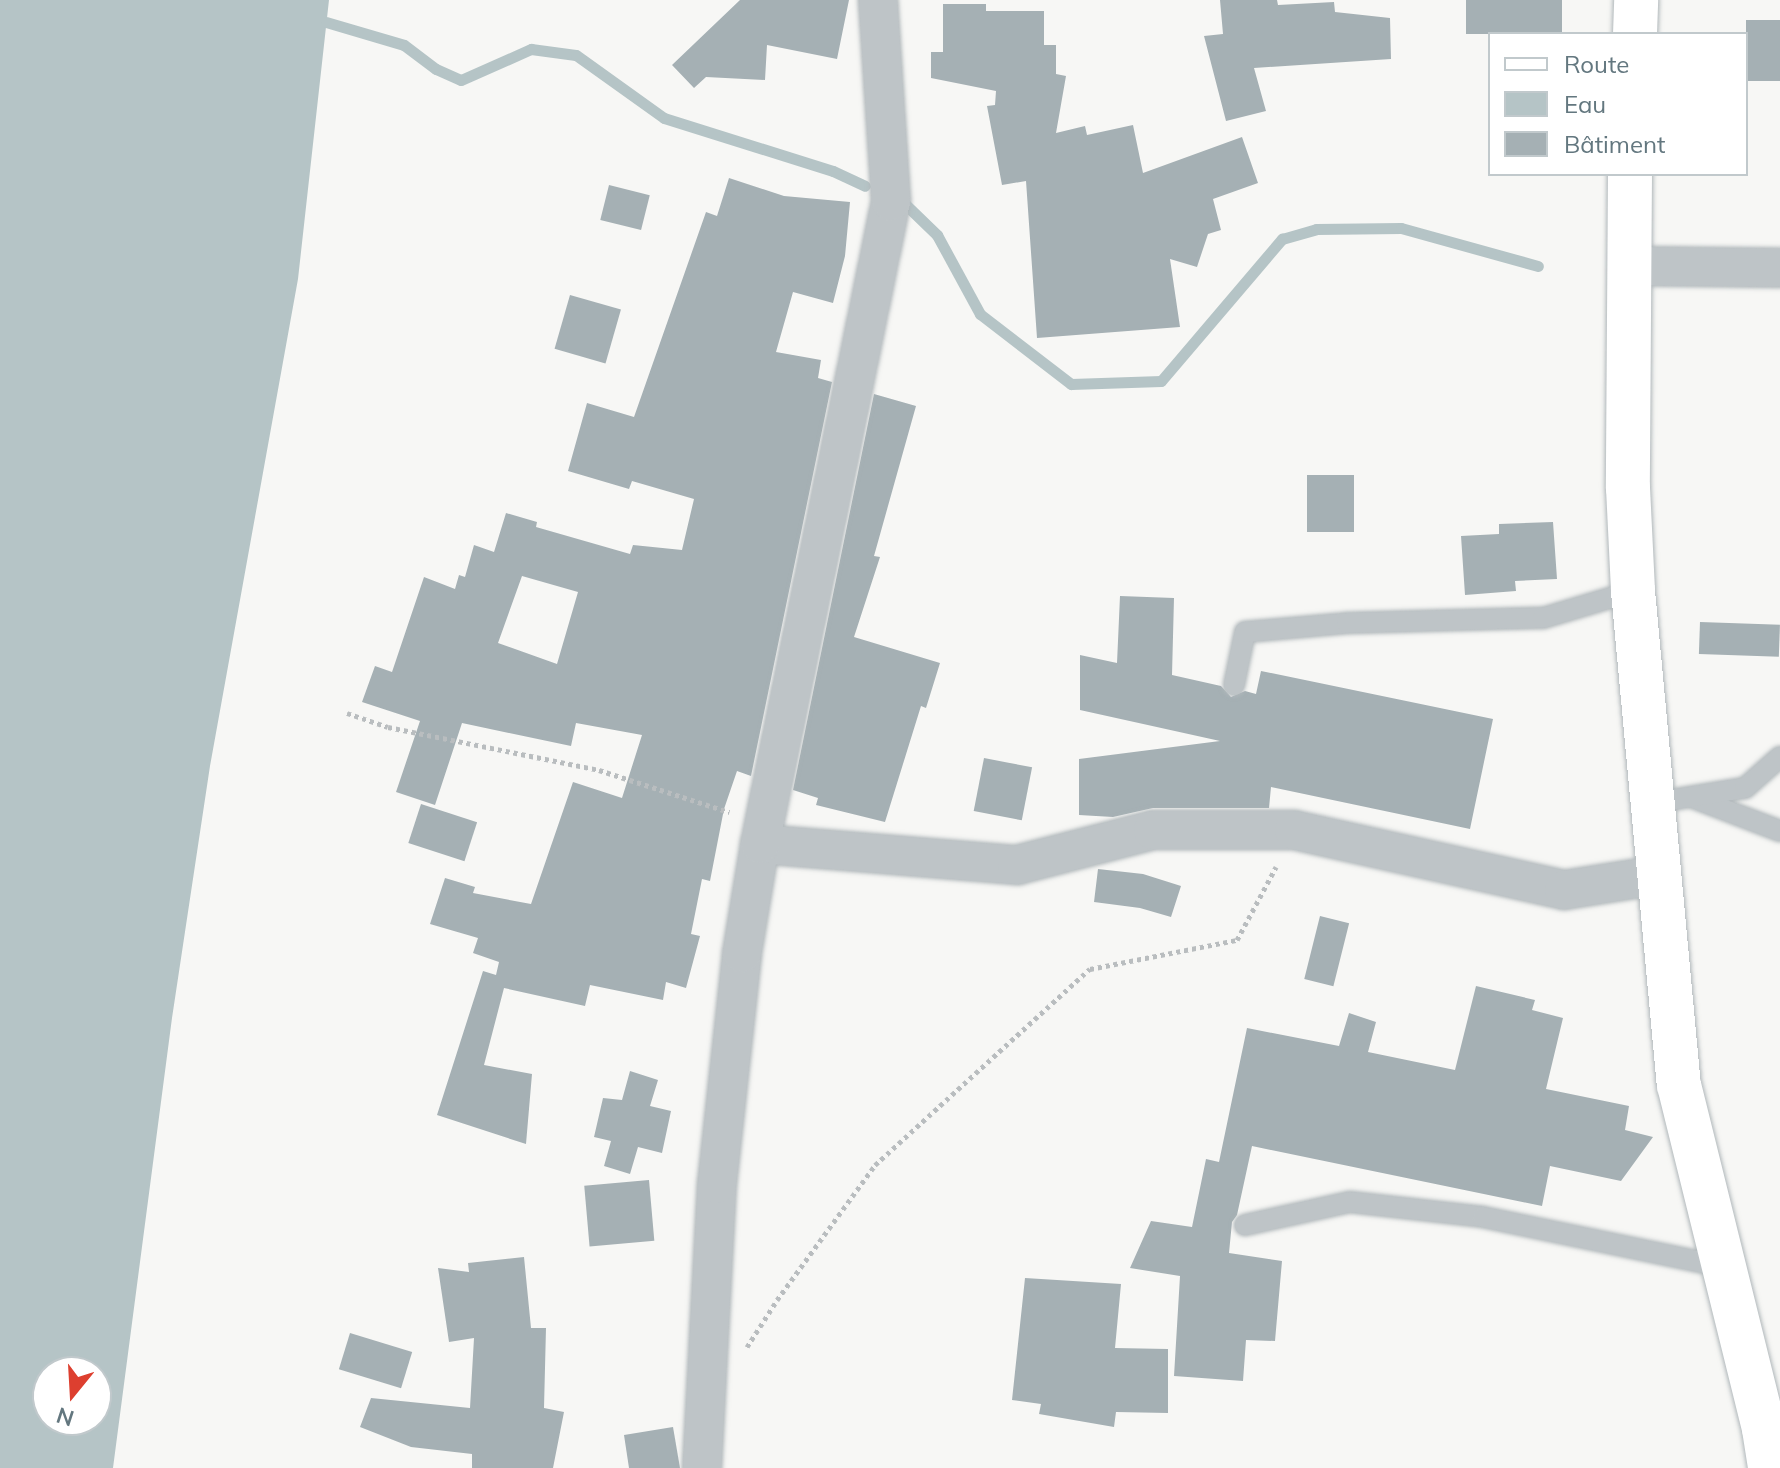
<!DOCTYPE html>
<meta charset="utf-8">
<style>
body{margin:0}
#map{position:relative;width:1780px;height:1468px;overflow:hidden;background:#f7f7f5;font-family:Mulish,sans-serif}
div>[style]{position:absolute}
[style*='--x']{left:calc(var(--x)*1px);top:calc(var(--y)*1px);width:calc(var(--w)*1px);rotate:calc(var(--a)*1deg)}
.water>*{inset:0;background:#b5c4c6}
.stream>*{height:11px;margin:-5.5px;padding:0 5.5px;transform-origin:5.5px;border-radius:5.5px;background:#b5c4c6}
.building>*{inset:0;background:#a5b0b4;transform-origin:0 0}
.path>*{height:5px;margin-top:-2.5px;transform-origin:0;background:repeating-linear-gradient(90deg,#b9bdbf 0 4px,transparent 0 8px)}
.roads{filter:drop-shadow(0 0 2px #b1b8bb) drop-shadow(0 0 2px #b1b8bb)}
.service>*{height:20px;margin:-10px;padding:0 10px;transform-origin:10px;border-radius:10px;background:#bec4c7}
.minor>*{height:38px;margin:-19px;padding:0 19px;transform-origin:19px;border-radius:19px;background:#bec4c7}
.secondary>*{height:44px;margin:-22px;padding:0 22px;transform-origin:22px;border-radius:22px;background:#fff}
span{translate:-50% -50%;white-space:nowrap;text-align:center;line-height:1.15;-webkit-text-stroke:8px #fff;paint-order:stroke}
.legend{position:absolute;left:1488px;top:32px;width:260px;height:144px;box-sizing:border-box;background:#fff;border:2px solid #c1c9cc;margin:0;padding:10px 14px;list-style:none;font-size:24px;color:#63777f}
.legend li{display:flex;align-items:center;gap:16px;height:40px}
.legend b{width:40px;border:2px solid #c1c9cc}
.north{position:absolute;left:32px;top:1356px;width:80px;height:80px;box-sizing:border-box;background:#fff;border:2px solid #c1c9cc;border-radius:50%;rotate:198deg;font-size:22px;font-weight:700;line-height:32px;text-align:center;color:#63777f}
.north::after{content:'';display:block;margin:auto;width:28px;height:36px;background:#dd3f2f;clip-path:polygon(50% 0,100% 100%,50% 72%,0 100%)}
</style>
<div id="map">
<div class="water">
<div style="clip-path:polygon(evenodd,0 0,329px 0,298px 279px,210px 766px,172px 1018px,113px 1468px,0 1468px,0 0,48px 1372px,96px 1372px,96px 1420px,48px 1420px,48px 1372px)"></div>
</div>
<div class="stream">
<div style="--x:326;--y:22;--w:81;--a:16.4"></div>
<div style="--x:404;--y:45;--w:40;--a:37"></div>
<div style="--x:436;--y:69;--w:27;--a:24"></div>
<div style="--x:461;--y:80;--w:77;--a:-23.9"></div>
<div style="--x:531;--y:49;--w:45;--a:7.6"></div>
<div style="--x:576;--y:55;--w:108;--a:35.6"></div>
<div style="--x:664;--y:118;--w:177;--a:17.4"></div>
<div style="--x:833;--y:171;--w:35;--a:25"></div>
<div style="--x:905;--y:204;--w:45;--a:44.1"></div>
<div style="--x:937;--y:235;--w:90;--a:61.4"></div>
<div style="--x:980;--y:314;--w:115;--a:37.6"></div>
<div style="--x:1071;--y:384;--w:90;--a:-1.9"></div>
<div style="--x:1161;--y:381;--w:187;--a:-49.6"></div>
<div style="--x:1282;--y:239;--w:35;--a:-16"></div>
<div style="--x:1316;--y:229;--w:85;--a:-0.7"></div>
<div style="--x:1401;--y:228;--w:142;--a:15.5"></div>
</div>
<div class="building">
<div style="clip-path:polygon(740px 0,849px 0,837px 59px,767px 45px,765px 80px,706px 77px,694px 88px,672px 65px)"></div>
<div style="clip-path:polygon(1220px 0,1277px 0,1278px 5px,1334px 2px,1335px 12px,1390px 18px,1391px 59px,1254px 68px,1266px 111px,1226px 121px,1204px 36px,1223px 34px)"></div>
<div style="left:1466px;top:0;width:96px;height:34px"></div>
<div style="clip-path:polygon(943px 4px,986px 4px,986px 11px,1044px 11px,1044px 45px,1056px 45px,1056px 74px,1066px 76px,1056px 133px,1085px 126px,1087px 135px,1133px 125px,1143px 173px,1242px 137px,1258px 183px,1213px 199px,1221px 230px,1208px 234px,1197px 267px,1170px 259px,1180px 327px,1037px 338px,1026px 181px,1002px 185px,987px 106px,995px 105px,996px 91px,931px 78px,931px 52px,943px 52px)"></div>
<div style="left:1746px;top:20px;width:34px;height:61px"></div>
<div style="clip-path:polygon(evenodd,729px 178px,784px 196px,850px 202px,845px 256px,833px 303px,793px 292px,776px 352px,821px 360px,818px 378px,832px 382px,751px 776px,737px 771px,724px 809px,710px 881px,702px 879px,691px 934px,700px 936px,686px 988px,666px 982px,663px 1000px,590px 985px,585px 1006px,504px 988px,484px 1065px,532px 1074px,526px 1144px,437px 1115px,483px 971px,496px 975px,499px 962px,473px 953px,478px 938px,430px 924px,445px 878px,475px 887px,473px 893px,531px 904px,573px 782px,622px 798px,642px 735px,576px 723px,571px 746px,462px 723px,435px 805px,396px 792px,420px 721px,362px 702px,375px 666px,392px 672px,424px 577px,455px 589px,459px 575px,465px 577px,474px 545px,494px 552px,506px 513px,537px 522px,536px 527px,630px 554px,633px 545px,682px 550px,694px 499px,632px 481px,629px 489px,568px 471px,587px 403px,634px 417px,706px 212px,717px 216px,729px 178px,522px 576px,578px 592px,557px 664px,498px 643px,522px 576px)"></div>
<div style="left:609px;top:185px;width:42px;height:36px;rotate:14deg"></div>
<div style="left:570px;top:295px;width:53px;height:56px;rotate:16deg"></div>
<div style="clip-path:polygon(874px 394px,916px 406px,874px 556px,880px 557px,854px 637px,940px 663px,926px 708px,921px 706px,885px 822px,816px 805px,818px 798px,793px 790px)"></div>
<div style="left:1354px;top:475px;width:57px;height:47px;rotate:90deg"></div>
<div style="clip-path:polygon(1553px 522px,1557px 579px,1515px 581px,1516px 591px,1465px 595px,1461px 536px,1499px 534px,1499px 524px)"></div>
<div style="clip-path:polygon(1120px 596px,1174px 598px,1172px 675px,1221px 686px,1231px 697px,1245px 691px,1256px 694px,1261px 671px,1493px 719px,1470px 829px,1271px 787px,1269px 808px,1153px 808px,1113px 817px,1079px 815px,1079px 759px,1220px 741px,1080px 710px,1080px 655px,1117px 663px)"></div>
<div style="left:1700px;top:622px;width:80px;height:32px;rotate:2deg"></div>
<div style="left:984px;top:758px;width:49px;height:54px;rotate:11deg"></div>
<div style="left:421px;top:804px;width:59px;height:41px;rotate:18deg"></div>
<div style="clip-path:polygon(1098px 869px,1143px 874px,1181px 886px,1171px 917px,1140px 908px,1094px 902px)"></div>
<div style="left:1320px;top:916px;width:30px;height:65px;rotate:14deg"></div>
<div style="clip-path:polygon(1476px 986px,1535px 1000px,1532px 1010px,1563px 1018px,1546px 1089px,1629px 1106px,1625px 1130px,1653px 1137px,1621px 1181px,1550px 1166px,1542px 1206px,1252px 1146px,1237px 1215px,1232px 1222px,1229px 1253px,1282px 1261px,1275px 1341px,1246px 1340px,1243px 1381px,1174px 1376px,1180px 1276px,1130px 1268px,1151px 1221px,1192px 1227px,1206px 1159px,1219px 1162px,1247px 1028px,1339px 1046px,1349px 1013px,1376px 1022px,1368px 1052px,1455px 1070px)"></div>
<div style="clip-path:polygon(630px 1071px,658px 1080px,650px 1106px,671px 1111px,662px 1153px,638px 1147px,630px 1174px,604px 1166px,611px 1141px,594px 1137px,603px 1098px,622px 1100px)"></div>
<div style="left:649px;top:1180px;width:61px;height:65px;rotate:85deg"></div>
<div style="clip-path:polygon(524px 1257px,531px 1328px,546px 1328px,544px 1408px,564px 1412px,553px 1468px,472px 1468px,472px 1454px,411px 1447px,360px 1427px,371px 1398px,470px 1408px,474px 1338px,449px 1342px,438px 1268px,469px 1272px,468px 1263px)"></div>
<div style="clip-path:polygon(1025px 1278px,1121px 1284px,1115px 1348px,1168px 1349px,1168px 1413px,1116px 1412px,1114px 1427px,1039px 1414px,1041px 1404px,1012px 1400px)"></div>
<div style="left:350px;top:1333px;width:65px;height:38px;rotate:17deg"></div>
<div style="clip-path:polygon(673px 1427px,680px 1468px,629px 1468px,624px 1435px)"></div>
</div>
<div class="path">
<div style="--x:347;--y:713;--w:43;--a:18.9"></div>
<div style="--x:388;--y:727;--w:215;--a:11.5"></div>
<div style="--x:599;--y:770;--w:137;--a:17.9"></div>
<div style="--x:747;--y:1347;--w:56;--a:-57.4"></div>
<div style="--x:777;--y:1300;--w:167;--a:-54"></div>
<div style="--x:875;--y:1165;--w:291;--a:-42.4"></div>
<div style="--x:1090;--y:969;--w:150;--a:-11.2"></div>
<div style="--x:1237;--y:940;--w:83;--a:-61.9"></div>
</div>
<div class="roads">
<div class="service">
<div style="--x:1234;--y:685;--w:54;--a:-78.3"></div>
<div style="--x:1245;--y:632;--w:102;--a:-5"></div>
<div style="--x:1347;--y:623;--w:196;--a:-1.5"></div>
<div style="--x:1543;--y:618;--w:94;--a:-16.7"></div>
<div style="--x:1691;--y:797;--w:95;--a:20.9"></div>
<div style="--x:1652;--y:803;--w:94;--a:-9.2"></div>
<div style="--x:1745;--y:788;--w:47;--a:-41.5"></div>
<div style="--x:1245;--y:1225;--w:107;--a:-12.4"></div>
<div style="--x:1350;--y:1202;--w:134;--a:6.4"></div>
<div style="--x:1483;--y:1217;--w:246;--a:11.7"></div>
</div>
<div class="minor">
<div style="--x:1627;--y:266;--w:153;--a:0.7"></div>
<div style="--x:760;--y:844;--w:258;--a:4.7"></div>
<div style="--x:1017;--y:865;--w:140;--a:-14.4"></div>
<div style="--x:1153;--y:830;--w:141;--a:0"></div>
<div style="--x:1294;--y:830;--w:277;--a:12.5"></div>
<div style="--x:1564;--y:890;--w:96;--a:-9"></div>
<div style="--x:702;--y:1468;--w:284;--a:-87"></div>
<div style="--x:717;--y:1184;--w:232;--a:-83.8"></div>
<div style="--x:742;--y:953;--w:110;--a:-80.6"></div>
<div style="--x:760;--y:844;--w:656;--a:-78.48"></div>
<div style="--x:891;--y:201;--w:201;--a:-93.7"></div>
</div>
<div class="secondary">
<div style="--x:1635;--y:34;--w:34;--a:-88"></div>
<div style="--x:1630;--y:174;--w:314;--a:90.4"></div>
<div style="--x:1628;--y:488;--w:103;--a:87.2"></div>
<div style="--x:1633;--y:591;--w:496;--a:84.7"></div>
<div style="--x:1679;--y:1085;--w:354;--a:76.1"></div>
<div style="--x:1764;--y:1429;--w:39;--a:81"></div>
</div>
</div>
<ul class="legend">
<li><b style="height:10px;background:#fff"></b>Route</li>
<li><b style="height:22px;background:#b5c4c6"></b>Eau</li>
<li><b style="height:22px;background:#a5b0b4"></b>Bâtiment</li>
</ul>
<div class="north">N</div>
</div>
